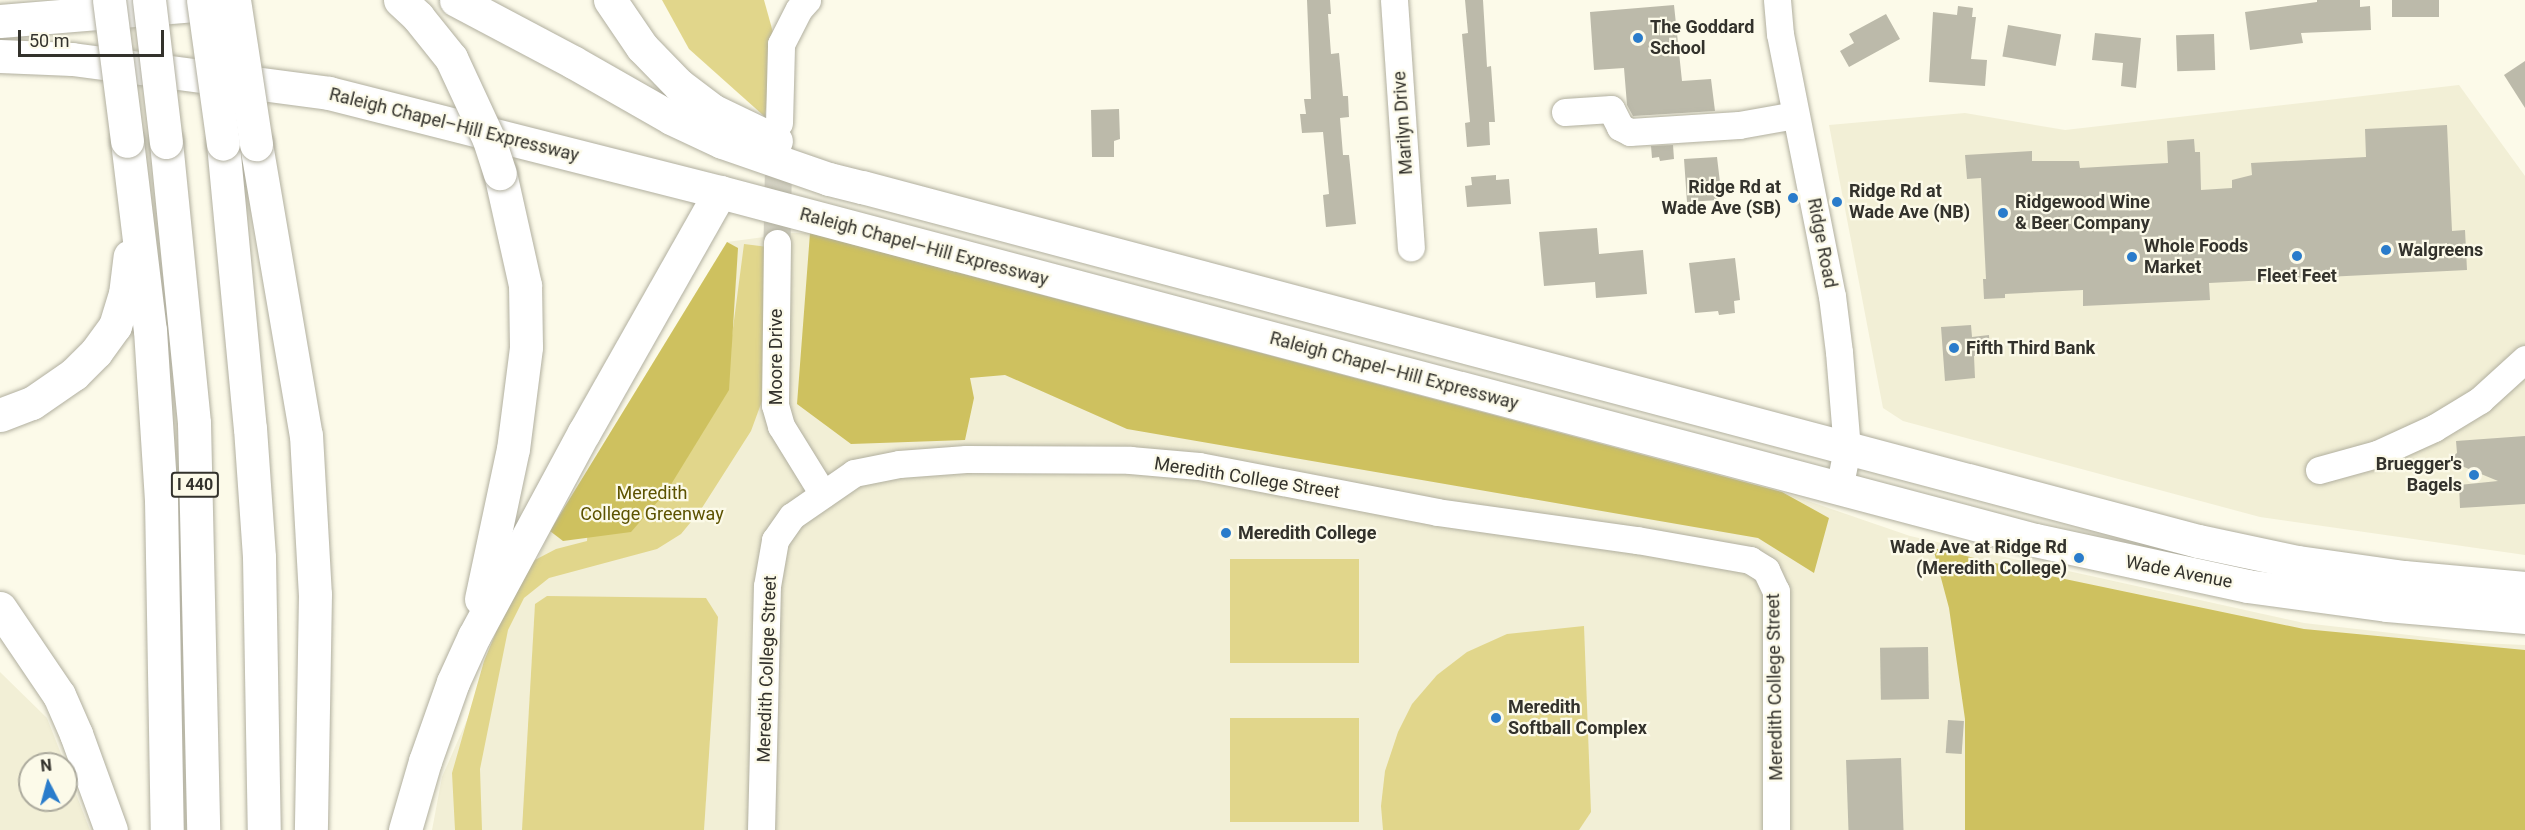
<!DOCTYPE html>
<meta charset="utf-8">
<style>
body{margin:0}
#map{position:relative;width:2525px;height:830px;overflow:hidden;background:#fcfae9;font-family:Roboto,sans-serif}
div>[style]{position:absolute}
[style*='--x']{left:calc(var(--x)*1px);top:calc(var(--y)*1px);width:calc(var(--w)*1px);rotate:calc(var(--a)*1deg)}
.built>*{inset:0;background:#f2efd6}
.green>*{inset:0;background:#e1d68b;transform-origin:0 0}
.forest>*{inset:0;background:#cec15f}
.building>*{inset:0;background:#bcbaaa;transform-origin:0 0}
.minor-tunnel>*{height:27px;margin-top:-13.5px;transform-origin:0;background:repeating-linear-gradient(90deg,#d4d2c3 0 27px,transparent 0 41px)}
.roads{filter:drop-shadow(0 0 2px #b1af9f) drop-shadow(0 0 2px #b1af9f)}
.minor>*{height:27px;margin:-13.5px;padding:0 13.5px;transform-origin:13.5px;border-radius:13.5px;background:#fff}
.major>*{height:33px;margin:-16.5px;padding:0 16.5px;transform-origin:16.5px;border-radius:16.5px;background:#fff}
.highway>*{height:33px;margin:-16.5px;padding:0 16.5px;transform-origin:16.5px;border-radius:16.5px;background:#fff}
.bridges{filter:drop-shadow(0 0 2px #b1af9f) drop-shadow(0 0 2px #b1af9f)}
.highway-bridge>*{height:33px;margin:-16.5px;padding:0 16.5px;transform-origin:16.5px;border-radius:16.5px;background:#fff}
.dots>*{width:16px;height:16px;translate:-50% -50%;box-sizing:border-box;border:3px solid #fcfae9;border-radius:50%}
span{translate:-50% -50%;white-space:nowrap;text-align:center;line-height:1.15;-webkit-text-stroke:4.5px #fcfae9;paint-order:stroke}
.shield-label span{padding:2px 4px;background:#fcfae9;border:2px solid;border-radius:4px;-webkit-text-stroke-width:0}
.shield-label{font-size:16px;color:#33322c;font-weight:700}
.poi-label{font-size:18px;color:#33322c;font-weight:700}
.left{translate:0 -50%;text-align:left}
.right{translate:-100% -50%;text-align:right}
.street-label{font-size:18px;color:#33322c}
.park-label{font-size:18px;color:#5c5201}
.north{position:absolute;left:18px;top:752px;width:60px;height:60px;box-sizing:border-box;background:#fcfae9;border:2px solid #acaa9d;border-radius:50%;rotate:354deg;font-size:16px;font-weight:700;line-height:24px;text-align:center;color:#33322c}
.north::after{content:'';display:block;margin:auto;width:21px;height:27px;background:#2a7ccb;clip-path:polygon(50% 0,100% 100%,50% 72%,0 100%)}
.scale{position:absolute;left:18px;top:30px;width:146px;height:27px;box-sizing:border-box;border:3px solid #33322c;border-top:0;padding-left:8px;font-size:18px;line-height:21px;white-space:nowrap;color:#33322c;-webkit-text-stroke:4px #fcfae9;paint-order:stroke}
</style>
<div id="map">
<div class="built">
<div style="clip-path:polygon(2459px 85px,2525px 176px,2525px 555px,2260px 517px,1903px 421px,1883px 408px,1829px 125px,1965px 113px,2065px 130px)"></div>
<div style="clip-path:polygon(792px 233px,810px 233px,1782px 492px,1910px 536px,2304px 623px,2479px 643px,2525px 645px,2525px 830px,432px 830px,442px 777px,550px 531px,727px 242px)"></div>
<div style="clip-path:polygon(0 672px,47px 718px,65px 764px,30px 764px,30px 800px,66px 800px,66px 768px,90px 830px,0 830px)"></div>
</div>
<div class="green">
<div style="clip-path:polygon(662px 0,764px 0,774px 36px,765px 117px,689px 49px)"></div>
<div style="clip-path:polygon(744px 244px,769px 247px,762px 401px,751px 431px,700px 511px,681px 534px,657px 549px,549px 578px,524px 598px,508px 630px,480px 769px,482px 830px,455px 830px,452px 773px,484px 661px,507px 606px,533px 561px,556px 549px,587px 541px,589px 510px,727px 374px)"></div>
<div style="left:1359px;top:559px;width:104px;height:129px;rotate:90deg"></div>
<div style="clip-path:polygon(547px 596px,706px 598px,718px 617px,704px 830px,522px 830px,535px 604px)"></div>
<div style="clip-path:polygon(1584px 626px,1591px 812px,1579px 830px,1383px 830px,1381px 806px,1385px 771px,1398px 732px,1412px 704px,1437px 675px,1467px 652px,1507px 634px)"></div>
<div style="left:1230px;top:718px;width:129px;height:104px"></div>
</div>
<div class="forest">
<div style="clip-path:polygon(810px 233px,1782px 492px,1829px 518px,1814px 573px,1758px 538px,1127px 429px,1005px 375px,970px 378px,974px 398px,965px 440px,851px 444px,797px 404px)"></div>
<div style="clip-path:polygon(727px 242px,738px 248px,729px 390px,667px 491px,631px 532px,563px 541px,550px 531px)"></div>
<div style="clip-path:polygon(1933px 548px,2041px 574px,2304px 629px,2525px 650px,2525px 830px,1965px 830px,1965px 719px,1949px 608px)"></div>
</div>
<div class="building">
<div style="clip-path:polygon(1307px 0,1330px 0,1331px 14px,1328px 14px,1331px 54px,1339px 53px,1343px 96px,1348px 96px,1349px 117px,1340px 118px,1343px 155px,1349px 155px,1356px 224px,1326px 227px,1323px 195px,1329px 194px,1323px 132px,1302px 133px,1300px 114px,1306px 114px,1304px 99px,1311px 99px)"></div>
<div style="clip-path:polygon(1465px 0,1483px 0,1487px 67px,1491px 66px,1495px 122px,1489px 122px,1490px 145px,1467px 147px,1465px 123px,1470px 122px,1462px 34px,1468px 33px)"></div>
<div style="clip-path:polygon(2317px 0,2360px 0,2360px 7px,2370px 6px,2371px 30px,2301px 33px,2303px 43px,2250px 50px,2245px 12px,2317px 2px)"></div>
<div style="left:2392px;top:0;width:47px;height:17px"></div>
<div style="clip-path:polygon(1674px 5px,1682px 81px,1711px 79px,1715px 111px,1633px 116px,1627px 105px,1624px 68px,1594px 70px,1590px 12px)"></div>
<div style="clip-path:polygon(1958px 6px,1973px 8px,1972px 17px,1976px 17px,1971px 59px,1987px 60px,1985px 86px,1929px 82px,1933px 12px,1957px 15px)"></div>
<div style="clip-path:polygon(1886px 14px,1900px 39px,1849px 67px,1840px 51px,1854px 43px,1849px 34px)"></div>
<div style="left:2008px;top:25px;width:54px;height:32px;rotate:10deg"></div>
<div style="clip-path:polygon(2095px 33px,2141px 38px,2136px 88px,2121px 86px,2123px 63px,2092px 60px)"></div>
<div style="left:2214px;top:34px;width:36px;height:38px;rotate:88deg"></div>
<div style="clip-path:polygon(2525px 61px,2525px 108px,2504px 75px)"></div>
<div style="clip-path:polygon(1119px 109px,1120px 139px,1114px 141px,1114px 157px,1092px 157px,1091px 110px)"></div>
<div style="clip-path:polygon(2447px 125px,2452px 231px,2465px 230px,2467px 270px,2209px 283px,2210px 300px,2083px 306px,2083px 290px,2005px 294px,2005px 298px,1984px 299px,1983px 279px,1986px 279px,1981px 178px,1967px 179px,1965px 155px,2032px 151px,2032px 161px,2079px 161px,2080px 168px,2168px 163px,2167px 141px,2194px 139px,2195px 152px,2200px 152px,2201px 190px,2232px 188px,2232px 180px,2252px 175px,2251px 163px,2366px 157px,2365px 129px)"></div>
<div style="clip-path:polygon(1673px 145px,1674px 159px,1660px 161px,1659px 157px,1652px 158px,1651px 146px)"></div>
<div style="clip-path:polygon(1717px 157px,1721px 191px,1719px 192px,1719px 200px,1687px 202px,1684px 159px)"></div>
<div style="clip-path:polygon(1496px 175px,1496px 180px,1509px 179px,1511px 204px,1467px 207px,1465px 186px,1472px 185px,1471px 177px)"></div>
<div style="clip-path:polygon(1597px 228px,1599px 254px,1643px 250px,1647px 294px,1596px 298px,1595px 282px,1544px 286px,1539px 232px)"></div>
<div style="clip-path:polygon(1735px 258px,1740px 300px,1734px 301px,1735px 313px,1719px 315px,1718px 311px,1695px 313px,1689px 263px)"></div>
<div style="clip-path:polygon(1971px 325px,1972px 337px,1989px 335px,1990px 354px,1974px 356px,1975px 378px,1945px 381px,1941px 327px)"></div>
<div style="clip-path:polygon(2525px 436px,2525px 504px,2460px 508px,2459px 485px,2498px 481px,2447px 460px,2457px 453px,2456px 441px)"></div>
<div style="left:1928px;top:647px;width:52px;height:48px;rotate:89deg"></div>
<div style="left:1948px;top:720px;width:16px;height:33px;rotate:4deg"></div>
<div style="left:1901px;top:758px;width:72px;height:55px;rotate:88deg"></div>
</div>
<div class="minor-tunnel">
<div style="--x:777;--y:243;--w:101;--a:-88.9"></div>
</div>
<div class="roads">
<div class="minor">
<div style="--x:1394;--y:0;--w:248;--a:86.1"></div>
<div style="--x:1777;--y:0;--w:34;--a:85"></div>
<div style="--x:1780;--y:34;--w:267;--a:78.8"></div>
<div style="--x:1832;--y:296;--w:56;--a:82.9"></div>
<div style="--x:1839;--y:352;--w:97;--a:85.3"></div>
<div style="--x:1847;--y:449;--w:41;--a:101.3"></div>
<div style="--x:1565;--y:112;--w:46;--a:-3.7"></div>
<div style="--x:1611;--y:109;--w:20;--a:63"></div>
<div style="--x:1620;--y:127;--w:11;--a:27"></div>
<div style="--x:1630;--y:132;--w:109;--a:-3.7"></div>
<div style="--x:1739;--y:125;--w:57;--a:-10.1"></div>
<div style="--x:779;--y:123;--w:79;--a:-88.5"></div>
<div style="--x:781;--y:44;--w:39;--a:-63"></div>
<div style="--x:799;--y:9;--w:12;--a:-48"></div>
<div style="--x:777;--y:243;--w:162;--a:90.7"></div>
<div style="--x:775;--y:405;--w:22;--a:74"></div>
<div style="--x:781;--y:426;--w:80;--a:58.3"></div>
<div style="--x:2319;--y:470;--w:60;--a:-15.4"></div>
<div style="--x:2377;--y:454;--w:63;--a:-24.5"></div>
<div style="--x:2434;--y:428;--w:54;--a:-31.3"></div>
<div style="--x:2480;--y:400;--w:61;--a:-42.3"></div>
<div style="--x:761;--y:830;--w:244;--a:-88.6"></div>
<div style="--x:767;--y:586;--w:47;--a:-80.1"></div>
<div style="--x:775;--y:540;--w:29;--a:-55"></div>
<div style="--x:792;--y:516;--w:75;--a:-34.7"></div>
<div style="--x:854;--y:473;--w:46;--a:-11.3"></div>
<div style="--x:899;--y:464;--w:67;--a:-4.3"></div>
<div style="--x:966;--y:459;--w:164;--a:0.3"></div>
<div style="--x:1130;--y:460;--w:69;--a:5"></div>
<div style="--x:1199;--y:466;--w:242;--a:10.9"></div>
<div style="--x:1437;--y:512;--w:202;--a:8"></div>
<div style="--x:1637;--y:540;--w:115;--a:10"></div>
<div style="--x:1750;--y:560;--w:19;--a:32"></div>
<div style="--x:1766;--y:570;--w:23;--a:65"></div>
<div style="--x:1776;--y:591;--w:239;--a:90"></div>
</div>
<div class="major">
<div style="--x:862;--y:187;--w:1382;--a:14.84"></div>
<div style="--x:2198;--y:541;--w:102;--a:11.9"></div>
<div style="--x:2298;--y:562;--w:107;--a:8.1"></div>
<div style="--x:2404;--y:577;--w:121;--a:5.2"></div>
<div style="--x:720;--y:192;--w:1360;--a:14.82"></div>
<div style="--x:2035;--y:540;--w:217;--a:12.2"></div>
<div style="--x:2247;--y:586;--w:141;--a:7.7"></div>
<div style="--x:2387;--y:605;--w:139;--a:5"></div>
</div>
<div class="highway">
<div style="--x:456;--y:0;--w:132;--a:27.9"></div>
<div style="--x:573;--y:62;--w:113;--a:29.7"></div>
<div style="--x:671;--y:118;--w:56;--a:25.2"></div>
<div style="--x:722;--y:142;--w:113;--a:19.1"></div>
<div style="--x:829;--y:179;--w:34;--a:14"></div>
<div style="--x:610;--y:0;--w:57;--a:55.8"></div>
<div style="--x:642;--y:47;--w:53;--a:45.8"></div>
<div style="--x:679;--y:85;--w:41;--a:37.1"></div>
<div style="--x:712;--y:110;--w:71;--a:25.8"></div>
<div style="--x:0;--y:21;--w:232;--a:-4.7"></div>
<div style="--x:0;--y:56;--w:72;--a:2.4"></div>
<div style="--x:72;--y:59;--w:259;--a:7.5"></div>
<div style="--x:329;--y:93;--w:403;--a:14.2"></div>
<div style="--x:720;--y:192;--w:276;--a:119.5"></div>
<div style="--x:584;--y:432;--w:232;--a:118.3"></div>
<div style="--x:474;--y:636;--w:51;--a:114.5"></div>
<div style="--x:453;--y:682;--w:84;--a:109.5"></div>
<div style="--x:425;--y:761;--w:72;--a:106.2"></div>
<div style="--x:127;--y:141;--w:190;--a:83.1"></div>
<div style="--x:150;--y:330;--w:170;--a:86.3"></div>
<div style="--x:161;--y:500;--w:330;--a:89"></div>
<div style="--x:166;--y:142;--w:282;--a:84.3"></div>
<div style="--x:194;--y:423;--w:407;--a:88.7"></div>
<div style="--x:223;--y:144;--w:285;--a:84.6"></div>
<div style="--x:250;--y:428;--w:129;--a:86"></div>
<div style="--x:259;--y:557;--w:273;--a:89"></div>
<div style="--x:256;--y:144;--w:295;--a:80.3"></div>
<div style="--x:306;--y:435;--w:159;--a:86.8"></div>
<div style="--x:315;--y:594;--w:236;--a:91"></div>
<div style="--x:0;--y:415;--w:34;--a:-21"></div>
<div style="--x:32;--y:403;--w:51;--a:-34.6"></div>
<div style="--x:74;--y:374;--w:31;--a:-45"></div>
<div style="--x:96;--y:352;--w:32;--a:-54"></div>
<div style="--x:115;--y:326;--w:34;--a:-73"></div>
<div style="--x:125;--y:294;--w:38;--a:-83"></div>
<div style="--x:481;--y:599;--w:153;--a:-78"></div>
<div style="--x:513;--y:449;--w:103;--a:-82.7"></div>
<div style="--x:526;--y:347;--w:62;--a:-90.9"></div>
<div style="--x:525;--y:285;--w:115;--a:-102.6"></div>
<div style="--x:0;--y:608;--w:105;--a:55.9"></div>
<div style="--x:59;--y:695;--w:43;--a:66.4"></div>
<div style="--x:76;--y:734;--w:102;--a:70"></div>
</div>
</div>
<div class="bridges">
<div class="highway-bridge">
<div style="--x:109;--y:0;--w:142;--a:82.7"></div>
<div style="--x:149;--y:0;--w:143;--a:83.2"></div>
<div style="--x:203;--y:0;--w:145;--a:82.1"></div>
<div style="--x:234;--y:0;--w:146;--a:81.3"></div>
<div style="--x:400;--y:0;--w:25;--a:43"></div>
<div style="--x:418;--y:17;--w:53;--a:51.2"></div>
<div style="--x:451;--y:58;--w:90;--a:65.1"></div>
<div style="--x:489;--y:140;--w:35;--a:72"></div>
</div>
</div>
<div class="dots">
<div style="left:1638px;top:38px;background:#2a7ccb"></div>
<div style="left:1793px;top:198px;background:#2a7ccb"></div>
<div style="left:1837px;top:202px;background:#2a7ccb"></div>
<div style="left:2003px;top:213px;background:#2a7ccb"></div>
<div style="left:2386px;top:250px;background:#2a7ccb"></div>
<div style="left:2297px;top:256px;background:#2a7ccb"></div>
<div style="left:2132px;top:257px;background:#2a7ccb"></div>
<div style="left:1954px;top:348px;background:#2a7ccb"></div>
<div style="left:2474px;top:475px;background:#2a7ccb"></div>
<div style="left:1226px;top:533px;background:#2a7ccb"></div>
<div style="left:2079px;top:558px;background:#2a7ccb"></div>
<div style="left:1496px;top:718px;background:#2a7ccb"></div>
</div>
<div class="shield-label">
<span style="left:195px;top:485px">I 440</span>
</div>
<div class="poi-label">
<span class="left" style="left:1650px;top:38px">The Goddard<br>School</span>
<span class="right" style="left:1781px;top:198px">Ridge Rd at<br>Wade Ave (SB)</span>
<span class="left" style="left:1849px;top:202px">Ridge Rd at<br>Wade Ave (NB)</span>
<span class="left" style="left:2015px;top:213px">Ridgewood Wine<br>&amp; Beer Company</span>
<span class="left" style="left:2144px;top:257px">Whole Foods<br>Market</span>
<span class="left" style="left:2398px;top:250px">Walgreens</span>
<span style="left:2297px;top:276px">Fleet Feet</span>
<span class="left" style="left:1966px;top:348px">Fifth Third Bank</span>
<span class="right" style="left:2462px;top:475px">Bruegger's<br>Bagels</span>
<span class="left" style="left:1238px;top:533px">Meredith College</span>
<span class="right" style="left:2067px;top:558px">Wade Ave at Ridge Rd<br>(Meredith College)</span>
<span class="left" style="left:1508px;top:718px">Meredith<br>Softball Complex</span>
</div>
<div class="street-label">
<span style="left:1403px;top:123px;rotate:-94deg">Marilyn Drive</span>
<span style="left:454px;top:125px;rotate:14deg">Raleigh Chapel–Hill Expressway</span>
<span style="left:1822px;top:243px;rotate:79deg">Ridge Road</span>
<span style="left:924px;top:247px;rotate:15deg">Raleigh Chapel–Hill Expressway</span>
<span style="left:776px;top:357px;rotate:-90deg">Moore Drive</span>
<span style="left:1394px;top:371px;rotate:15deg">Raleigh Chapel–Hill Expressway</span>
<span style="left:1247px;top:478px;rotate:9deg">Meredith College Street</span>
<span style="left:2179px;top:572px;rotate:11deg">Wade Avenue</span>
<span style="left:767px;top:669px;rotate:-88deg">Meredith College Street</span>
<span style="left:1775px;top:687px;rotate:-91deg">Meredith College Street</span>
</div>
<div class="park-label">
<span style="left:652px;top:504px">Meredith<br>College Greenway</span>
</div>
<div class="north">N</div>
<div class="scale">50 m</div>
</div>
